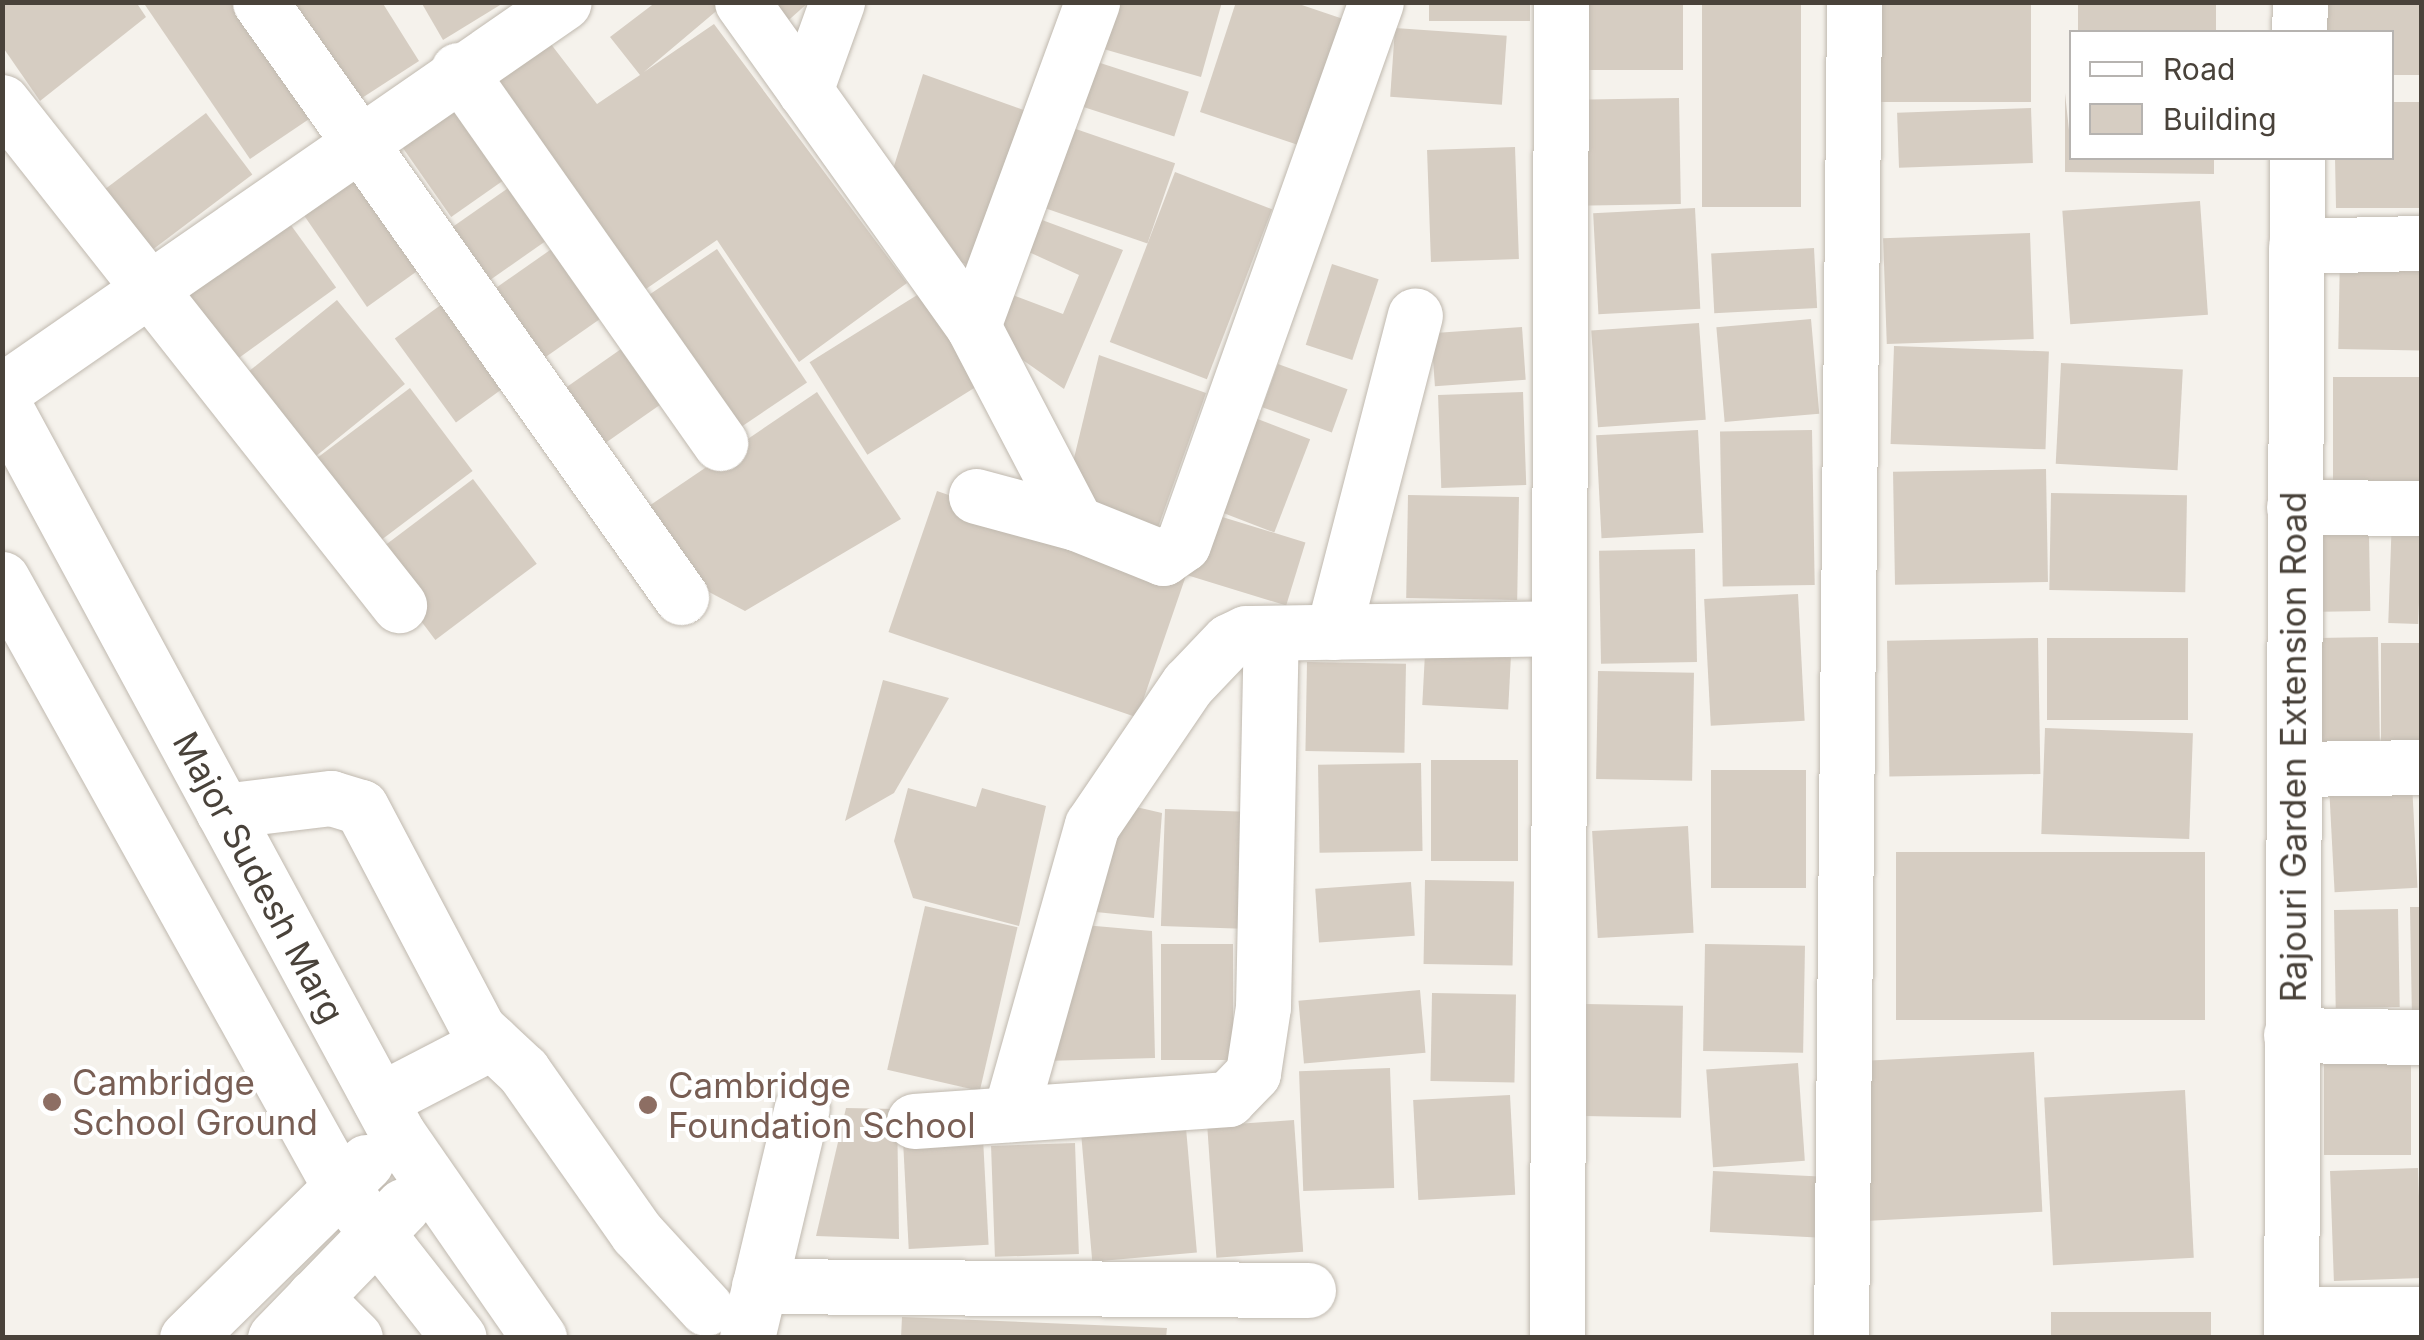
<!DOCTYPE html>
<style>
body{margin:0}
#map{position:relative;width:2424px;height:1340px;overflow:hidden;background:#f5f2ec;font-family:Inter,sans-serif}
div>[style]{position:absolute}
[style*='--x']{left:calc(var(--x)*1px);top:calc(var(--y)*1px);width:calc(var(--w)*1px);rotate:calc(var(--a)*1deg)}
.building>*{inset:0;background:#d6cdc2;transform-origin:0 0}
.roads{filter:drop-shadow(0 0 2px #c0b9af) drop-shadow(0 0 2px #c0b9af)}
.minor>*{height:55px;margin:-27.5px;padding:0 27.5px;transform-origin:27.5px;border-radius:27.5px;background:#fff}
.dots>*{width:28px;height:28px;translate:-50% -50%;box-sizing:border-box;border:5px solid #fff;border-radius:50%}
span{translate:-50% -50%;white-space:nowrap;text-align:center;line-height:1.15;-webkit-text-stroke:8px #fff;paint-order:stroke}
.street-label{font-size:35px;color:#49423a}
.education-label{font-size:35px;color:#785e54}
.left{translate:0 -50%;text-align:left}
.frame{position:absolute;inset:0;border:5px solid #49423a;pointer-events:none}
.legend{position:absolute;left:2069px;top:30px;width:325px;height:130px;box-sizing:border-box;background:#fff;border:2px solid #b6b3b0;margin:0;padding:12px 18px;list-style:none;font-size:30px;color:#49423a}
.legend li{display:flex;align-items:center;gap:20px;height:50px}
.legend b{width:50px;border:2px solid #b6b3b0}
</style>
<div id="map">
<div class="building">
<div style="clip-path:polygon(2px 2px,136px 2px,146px 17px,40px 101px,2px 46px)"></div>
<div style="clip-path:polygon(143px 2px,244px 2px,318px 113px,250px 159px)"></div>
<div style="clip-path:polygon(291px 2px,382px 2px,419px 61px,348px 107px)"></div>
<div style="clip-path:polygon(421px 2px,505px 2px,443px 40px)"></div>
<div style="clip-path:polygon(656px 2px,727px 2px,644px 72px,714px 24px,907px 283px,799px 362px,717px 240px,643px 291px,473px 67px,537px 26px,597px 104px,640px 75px,610px 37px)"></div>
<div style="clip-path:polygon(766px 2px,809px 2px,782px 26px)"></div>
<div style="clip-path:polygon(1113px 2px,1222px 2px,1201px 77px,1100px 48px)"></div>
<div style="clip-path:polygon(1236px 2px,1293px 2px,1355px 23px,1313px 150px,1200px 112px)"></div>
<div style="left:1429px;top:2px;width:101px;height:19px"></div>
<div style="left:1580px;top:2px;width:103px;height:68px"></div>
<div style="left:1702px;top:2px;width:99px;height:205px"></div>
<div style="left:1868px;top:2px;width:163px;height:100px"></div>
<div style="left:2078px;top:2px;width:138px;height:30px"></div>
<div style="clip-path:polygon(2325px 2px,2422px 2px,2422px 75px,2392px 75px,2392px 32px,2325px 32px)"></div>
<div style="left:1395px;top:28px;width:112px;height:69px;rotate:4deg"></div>
<div style="left:1088px;top:59px;width:106px;height:47px;rotate:18deg"></div>
<div style="clip-path:polygon(923px 74px,1029px 112px,979px 269px,929px 250px,888px 185px)"></div>
<div style="left:461px;top:88px;width:100px;height:82px;rotate:55deg"></div>
<div style="clip-path:polygon(2065px 93px,2072px 158px,2214px 158px,2214px 174px,2065px 172px)"></div>
<div style="left:1679px;top:98px;width:106px;height:105px;rotate:89deg"></div>
<div style="clip-path:polygon(2392px 102px,2420px 102px,2421px 208px,2336px 208px,2335px 158px,2392px 158px)"></div>
<div style="left:2031px;top:108px;width:55px;height:134px;rotate:88deg"></div>
<div style="left:206px;top:113px;width:77px;height:137px;rotate:53deg"></div>
<div style="left:1073px;top:128px;width:108px;height:85px;rotate:19deg"></div>
<div style="left:1515px;top:147px;width:112px;height:88px;rotate:88deg"></div>
<div style="left:1175px;top:172px;width:104px;height:182px;rotate:21deg"></div>
<div style="clip-path:polygon(354px 175px,427px 264px,367px 307px,301px 211px)"></div>
<div style="left:521px;top:179px;width:65px;height:88px;rotate:55deg"></div>
<div style="left:2200px;top:201px;width:114px;height:138px;rotate:86deg"></div>
<div style="left:1695px;top:208px;width:101px;height:102px;rotate:87deg"></div>
<div style="left:285px;top:217px;width:87px;height:142px;rotate:54deg"></div>
<div style="clip-path:polygon(1034px 217px,1123px 250px,1064px 389px,993px 339px,1010px 294px,1063px 314px,1079px 275px,1018px 247px)"></div>
<div style="left:2030px;top:233px;width:106px;height:147px;rotate:88deg"></div>
<div style="left:563px;top:241px;width:85px;height:82px;rotate:55deg"></div>
<div style="left:1814px;top:248px;width:60px;height:103px;rotate:87deg"></div>
<div style="left:717px;top:249px;width:161px;height:89px;rotate:56deg"></div>
<div style="left:2340px;top:251px;width:82px;height:98px;rotate:1deg"></div>
<div style="left:1332px;top:264px;width:49px;height:85px;rotate:18deg"></div>
<div style="left:930px;top:287px;width:109px;height:142px;rotate:58deg"></div>
<div style="left:449px;top:299px;width:104px;height:67px;rotate:54deg"></div>
<div style="left:337px;top:300px;width:108px;height:137px;rotate:51deg"></div>
<div style="left:1811px;top:319px;width:95px;height:95px;rotate:85deg"></div>
<div style="left:1699px;top:323px;width:97px;height:108px;rotate:86deg"></div>
<div style="left:1522px;top:327px;width:53px;height:91px;rotate:86deg"></div>
<div style="left:634px;top:340px;width:68px;height:100px;rotate:55deg"></div>
<div style="left:1894px;top:346px;width:155px;height:98px;rotate:2deg"></div>
<div style="clip-path:polygon(1099px 355px,1206px 393px,1155px 536px,1067px 487px)"></div>
<div style="left:2061px;top:363px;width:122px;height:101px;rotate:3deg"></div>
<div style="left:1278px;top:364px;width:74px;height:46px;rotate:20deg"></div>
<div style="left:2333px;top:377px;width:89px;height:118px"></div>
<div style="left:410px;top:388px;width:104px;height:136px;rotate:53deg"></div>
<div style="clip-path:polygon(817px 392px,901px 519px,745px 611px,673px 573px,646px 508px)"></div>
<div style="left:1523px;top:392px;width:93px;height:85px;rotate:88deg"></div>
<div style="left:1242px;top:413px;width:73px;height:100px;rotate:21deg"></div>
<div style="left:1698px;top:430px;width:103px;height:102px;rotate:87deg"></div>
<div style="left:1812px;top:430px;width:155px;height:92px;rotate:89deg"></div>
<div style="left:2046px;top:469px;width:113px;height:153px;rotate:89deg"></div>
<div style="left:473px;top:479px;width:106px;height:127px;rotate:53deg"></div>
<div style="left:937px;top:491px;width:263px;height:149px;rotate:19deg"></div>
<div style="left:2051px;top:493px;width:136px;height:97px;rotate:1deg"></div>
<div style="left:1408px;top:495px;width:111px;height:103px;rotate:1deg"></div>
<div style="left:1206px;top:512px;width:104px;height:66px;rotate:17deg"></div>
<div style="left:2392px;top:516px;width:30px;height:107px;rotate:2deg"></div>
<div style="left:2369px;top:534px;width:77px;height:49px;rotate:89deg"></div>
<div style="left:1695px;top:549px;width:113px;height:96px;rotate:89deg"></div>
<div style="left:1798px;top:594px;width:127px;height:94px;rotate:87deg"></div>
<div style="left:2378px;top:637px;width:120px;height:61px;rotate:89deg"></div>
<div style="left:2038px;top:638px;width:136px;height:151px;rotate:89deg"></div>
<div style="left:2047px;top:638px;width:141px;height:82px"></div>
<div style="left:2422px;top:643px;width:102px;height:41px;rotate:90deg"></div>
<div style="left:1425px;top:653px;width:86px;height:52px;rotate:3deg"></div>
<div style="left:1307px;top:662px;width:99px;height:89px;rotate:1deg"></div>
<div style="left:1598px;top:671px;width:96px;height:108px;rotate:1deg"></div>
<div style="clip-path:polygon(883px 680px,949px 698px,894px 793px,845px 821px)"></div>
<div style="left:2045px;top:728px;width:148px;height:106px;rotate:2deg"></div>
<div style="left:1431px;top:760px;width:87px;height:101px"></div>
<div style="left:1421px;top:763px;width:88px;height:103px;rotate:89deg"></div>
<div style="left:1806px;top:770px;width:118px;height:95px;rotate:90deg"></div>
<div style="left:2412px;top:783px;width:105px;height:83px;rotate:87deg"></div>
<div style="clip-path:polygon(908px 788px,976px 807px,982px 788px,1046px 806px,1019px 926px,913px 898px,894px 841px)"></div>
<div style="clip-path:polygon(1119px 803px,1162px 813px,1154px 918px,1096px 912px)"></div>
<div style="left:1165px;top:809px;width:81px;height:117px;rotate:2deg"></div>
<div style="left:1688px;top:826px;width:107px;height:96px;rotate:87deg"></div>
<div style="left:1896px;top:852px;width:309px;height:168px"></div>
<div style="left:1425px;top:880px;width:89px;height:84px;rotate:1deg"></div>
<div style="left:1411px;top:882px;width:54px;height:96px;rotate:86deg"></div>
<div style="left:925px;top:906px;width:95px;height:168px;rotate:13deg"></div>
<div style="clip-path:polygon(2410px 907px,2422px 907px,2422px 1021px,2412px 1021px)"></div>
<div style="left:2398px;top:909px;width:98px;height:64px;rotate:89deg"></div>
<div style="clip-path:polygon(1084px 925px,1152px 931px,1155px 1058px,1044px 1061px)"></div>
<div style="left:1161px;top:944px;width:72px;height:116px"></div>
<div style="left:1705px;top:944px;width:100px;height:107px;rotate:1deg"></div>
<div style="left:1420px;top:990px;width:63px;height:122px;rotate:85deg"></div>
<div style="left:1432px;top:993px;width:84px;height:88px;rotate:1deg"></div>
<div style="left:1585px;top:1004px;width:98px;height:112px;rotate:1deg"></div>
<div style="left:2324px;top:1047px;width:87px;height:108px"></div>
<div style="left:2034px;top:1052px;width:160px;height:173px;rotate:87deg"></div>
<div style="left:1798px;top:1063px;width:98px;height:92px;rotate:86deg"></div>
<div style="left:1390px;top:1068px;width:120px;height:91px;rotate:88deg"></div>
<div style="left:2185px;top:1090px;width:168px;height:141px;rotate:87deg"></div>
<div style="left:1510px;top:1095px;width:100px;height:97px;rotate:87deg"></div>
<div style="clip-path:polygon(846px 1108px,897px 1109px,899px 1239px,816px 1236px)"></div>
<div style="left:1294px;top:1120px;width:132px;height:87px;rotate:86deg"></div>
<div style="left:1186px;top:1128px;width:125px;height:105px;rotate:85deg"></div>
<div style="left:983px;top:1138px;width:107px;height:80px;rotate:87deg"></div>
<div style="left:1075px;top:1143px;width:111px;height:84px;rotate:88deg"></div>
<div style="left:2418px;top:1168px;width:110px;height:88px;rotate:88deg"></div>
<div style="left:1713px;top:1171px;width:107px;height:61px;rotate:3deg"></div>
<div style="left:2211px;top:1312px;width:26px;height:160px;rotate:90deg"></div>
<div style="clip-path:polygon(902px 1317px,1167px 1328px,1166px 1338px,901px 1338px)"></div>
</div>
<div class="roads">
<div class="minor">
<div style="--x:260;--y:2;--w:729;--a:54.72"></div>
<div style="--x:742;--y:2;--w:398;--a:54.5"></div>
<div style="--x:973;--y:326;--w:222;--a:62.4"></div>
<div style="--x:1076;--y:523;--w:94;--a:21.9"></div>
<div style="--x:1163;--y:558;--w:24;--a:-35"></div>
<div style="--x:1183;--y:544;--w:575;--a:-70.4"></div>
<div style="--x:2299;--y:32;--w:30;--a:-88"></div>
<div style="--x:458;--y:70;--w:456;--a:54.9"></div>
<div style="--x:805;--y:91;--w:95;--a:-70.2"></div>
<div style="--x:2;--y:102;--w:641;--a:51.72"></div>
<div style="--x:2296;--y:246;--w:126;--a:-1.4"></div>
<div style="--x:973;--y:326;--w:345;--a:-69.8"></div>
<div style="--x:2;--y:391;--w:683;--a:-34.69"></div>
<div style="--x:2;--y:402;--w:832;--a:61.59"></div>
<div style="--x:398;--y:1134;--w:248;--a:55.3"></div>
<div style="--x:976;--y:496;--w:104;--a:15.1"></div>
<div style="--x:2294;--y:507;--w:128;--a:0.4"></div>
<div style="--x:2;--y:579;--w:693;--a:60.92"></div>
<div style="--x:339;--y:1185;--w:194;--a:51.9"></div>
<div style="--x:1333;--y:632;--w:327;--a:-75.5"></div>
<div style="--x:2296;--y:769;--w:126;--a:-0.9"></div>
<div style="--x:223;--y:811;--w:109;--a:-6.9"></div>
<div style="--x:331;--y:798;--w:31;--a:17"></div>
<div style="--x:361;--y:807;--w:251;--a:62.2"></div>
<div style="--x:478;--y:1029;--w:62;--a:43"></div>
<div style="--x:523;--y:1071;--w:198;--a:54.9"></div>
<div style="--x:637;--y:1233;--w:102;--a:47.4"></div>
<div style="--x:2291;--y:1035;--w:131;--a:0.9"></div>
<div style="--x:380;--y:1100;--w:126;--a:-27.4"></div>
<div style="--x:1010;--y:1114;--w:300;--a:-74.2"></div>
<div style="--x:1092;--y:825;--w:171;--a:-55.8"></div>
<div style="--x:1188;--y:684;--w:59;--a:-46.4"></div>
<div style="--x:1229;--y:641;--w:19;--a:-25"></div>
<div style="--x:1246;--y:633;--w:313;--a:-0.9"></div>
<div style="--x:914;--y:1121;--w:315;--a:-4"></div>
<div style="--x:1228;--y:1099;--w:36;--a:-46"></div>
<div style="--x:1253;--y:1073;--w:67;--a:-81.4"></div>
<div style="--x:1263;--y:1007;--w:374;--a:-88.8"></div>
<div style="--x:759;--y:1286;--w:549;--a:0.42"></div>
<div style="--x:314;--y:1297;--w:58;--a:45"></div>
<div style="--x:2291;--y:1314;--w:131;--a:0"></div>
<div style="--x:187;--y:1338;--w:251;--a:-44.5"></div>
<div style="--x:275;--y:1338;--w:184;--a:-45.9"></div>
<div style="--x:747;--y:1338;--w:236;--a:-76.6"></div>
<div style="--x:1557;--y:1338;--w:1336;--a:-89.83"></div>
<div style="--x:1841;--y:1338;--w:1336;--a:-89.44"></div>
<div style="--x:2291;--y:1338;--w:1180;--a:-89.71"></div>
</div>
</div>
<div class="dots">
<div style="left:52px;top:1102px;background:#8d6e63"></div>
<div style="left:648px;top:1105px;background:#8d6e63"></div>
</div>
<div class="street-label">
<span style="left:2293px;top:747px;rotate:-90deg">Rajouri Garden Extension Road</span>
<span style="left:259px;top:877px;rotate:62deg">Major Sudesh Marg</span>
</div>
<div class="education-label">
<span class="left" style="left:72px;top:1102px">Cambridge<br>School Ground</span>
<span class="left" style="left:668px;top:1105px">Cambridge<br>Foundation School</span>
</div>
<div class="frame"></div>
<ul class="legend">
<li><b style="height:12px;background:#fff"></b>Road</li>
<li><b style="height:28px;background:#d6cdc2"></b>Building</li>
</ul>
</div>
